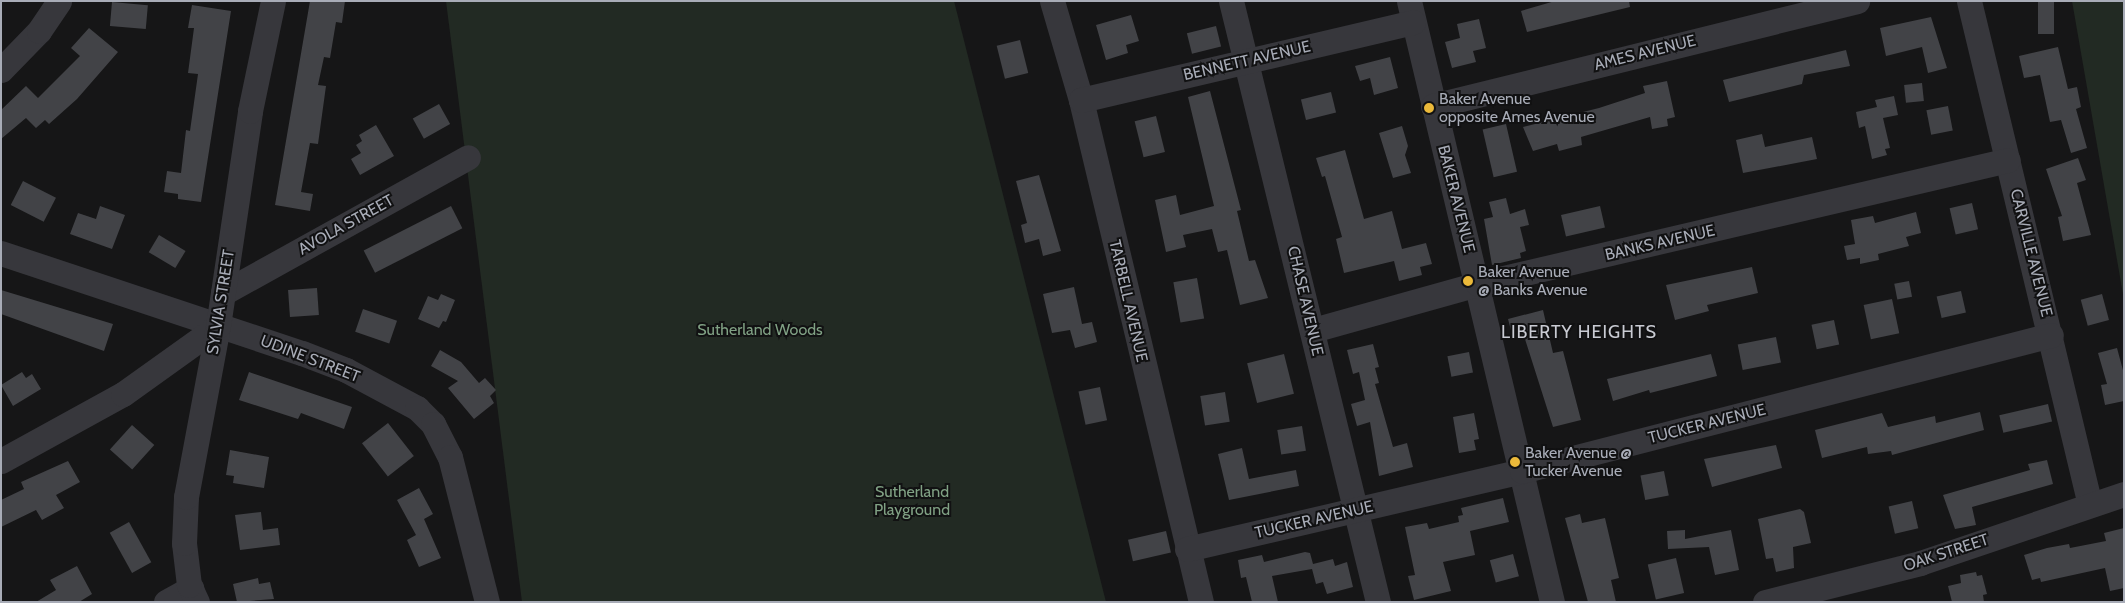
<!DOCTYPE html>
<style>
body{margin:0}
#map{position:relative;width:2125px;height:603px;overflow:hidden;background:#161617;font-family:Cabin,sans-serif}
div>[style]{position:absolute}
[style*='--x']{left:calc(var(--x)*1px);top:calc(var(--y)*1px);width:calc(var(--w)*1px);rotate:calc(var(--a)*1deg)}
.green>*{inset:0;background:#222a23}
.building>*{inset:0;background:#424347;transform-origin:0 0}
.minor>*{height:25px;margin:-12.5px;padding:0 12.5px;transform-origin:12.5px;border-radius:12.5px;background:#37373c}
.dots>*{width:14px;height:14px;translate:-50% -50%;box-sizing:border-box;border:2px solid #111112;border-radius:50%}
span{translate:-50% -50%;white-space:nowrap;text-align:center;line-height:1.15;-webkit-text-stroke:4px #111112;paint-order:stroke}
.street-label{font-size:16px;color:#a8acb7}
.poi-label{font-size:16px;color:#a8acb7}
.left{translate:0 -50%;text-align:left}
.park-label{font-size:16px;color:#80a184}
.neighbourhood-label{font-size:18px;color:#c9cbd3;letter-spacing:1px}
.frame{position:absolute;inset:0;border:2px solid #a8acb7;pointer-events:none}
</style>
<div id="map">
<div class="green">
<div style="clip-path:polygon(446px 1px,954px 1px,1106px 602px,522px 602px)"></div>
<div style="clip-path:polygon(2072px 1px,2124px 1px,2124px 300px)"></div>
</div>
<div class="building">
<div style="clip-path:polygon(310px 1px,345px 1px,342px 23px,336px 22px,330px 58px,324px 57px,318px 85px,326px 86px,318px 144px,310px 143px,301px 192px,313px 194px,310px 211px,275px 205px)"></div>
<div style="clip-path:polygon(1555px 1px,1629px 1px,1630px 7px,1527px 32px,1521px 11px)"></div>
<div style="left:2038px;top:1px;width:16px;height:33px"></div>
<div style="left:112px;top:2px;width:36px;height:24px;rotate:5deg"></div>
<div style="clip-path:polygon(192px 5px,231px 11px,201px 202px,178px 199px,178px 194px,164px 192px,167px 171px,181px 173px,186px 130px,190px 131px,198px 74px,188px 73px,194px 28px,188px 28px)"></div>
<div style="clip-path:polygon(1131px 15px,1139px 41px,1126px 45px,1128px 53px,1106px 60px,1096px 25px)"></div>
<div style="clip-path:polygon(1931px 17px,1947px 68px,1928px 73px,1922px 47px,1886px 56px,1880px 28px)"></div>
<div style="clip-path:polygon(1479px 19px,1486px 48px,1473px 51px,1476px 62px,1452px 68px,1445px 42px,1460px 38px,1457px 24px)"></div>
<div style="left:1216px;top:26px;width:21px;height:30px;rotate:76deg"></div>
<div style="clip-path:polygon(89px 28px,118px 52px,77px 99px,49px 124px,45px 120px,36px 128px,26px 118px,1px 139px,1px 110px,26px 86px,38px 98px,80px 56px,71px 48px)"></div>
<div style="left:1020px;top:40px;width:34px;height:24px;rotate:76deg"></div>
<div style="clip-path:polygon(2058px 47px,2068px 89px,2077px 87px,2081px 107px,2076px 109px,2087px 148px,2071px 153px,2061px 120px,2050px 122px,2040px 75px,2024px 78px,2019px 56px)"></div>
<div style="clip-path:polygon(1846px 50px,1850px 66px,1804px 75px,1802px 84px,1729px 102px,1723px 80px)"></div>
<div style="clip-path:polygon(1390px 57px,1398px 88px,1374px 95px,1370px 78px,1360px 81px,1355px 66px)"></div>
<div style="clip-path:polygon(1667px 81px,1675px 117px,1667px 119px,1668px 126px,1652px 129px,1650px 117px,1581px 137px,1582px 145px,1559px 151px,1557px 144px,1533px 151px,1523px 127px,1599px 108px,1645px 93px,1643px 86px)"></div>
<div style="left:1922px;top:83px;width:18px;height:18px;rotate:84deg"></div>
<div style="clip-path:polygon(1210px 91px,1241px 210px,1237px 211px,1249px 261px,1255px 260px,1268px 298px,1240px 305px,1227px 250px,1218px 252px,1212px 229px,1183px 235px,1186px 247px,1166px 252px,1155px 200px,1176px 195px,1180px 215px,1214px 206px,1188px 97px)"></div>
<div style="left:1331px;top:92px;width:21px;height:31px;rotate:76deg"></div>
<div style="clip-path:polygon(1894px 96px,1898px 115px,1883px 118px,1890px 148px,1885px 149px,1887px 155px,1872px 159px,1865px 126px,1859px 128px,1856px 112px,1877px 107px,1875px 100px)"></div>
<div style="left:439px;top:104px;width:23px;height:30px;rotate:61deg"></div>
<div style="left:1948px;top:106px;width:25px;height:22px;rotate:79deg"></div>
<div style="left:1156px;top:116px;width:37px;height:22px;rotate:76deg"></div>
<div style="left:1506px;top:124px;width:49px;height:24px;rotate:77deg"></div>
<div style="clip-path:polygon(376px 125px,394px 156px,360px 175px,351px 159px,361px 153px,356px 145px,362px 141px,359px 135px)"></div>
<div style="clip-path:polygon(1402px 126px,1408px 146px,1405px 155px,1411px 173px,1393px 178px,1379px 133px)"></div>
<div style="clip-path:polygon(1762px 134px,1765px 147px,1812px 137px,1817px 159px,1743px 173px,1736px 140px)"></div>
<div style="clip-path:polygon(1345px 150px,1364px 219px,1392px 211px,1402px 249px,1426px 243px,1432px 264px,1420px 267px,1422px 275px,1399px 281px,1394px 261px,1344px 273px,1336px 239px,1342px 237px,1325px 176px,1322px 177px,1316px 158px)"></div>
<div style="clip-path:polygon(2078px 158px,2086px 180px,2077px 183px,2091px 235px,2063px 241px,2058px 217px,2062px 216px,2046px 169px)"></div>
<div style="clip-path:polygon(1039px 175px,1061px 251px,1043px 256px,1039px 239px,1025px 243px,1021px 225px,1027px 223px,1016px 181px)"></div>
<div style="left:23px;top:181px;width:37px;height:27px;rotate:27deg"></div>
<div style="clip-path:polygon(1506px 198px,1510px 214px,1525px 209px,1529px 225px,1520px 227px,1526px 251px,1520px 253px,1521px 258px,1492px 265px,1484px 219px,1493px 217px,1489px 202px)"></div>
<div style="left:1972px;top:203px;width:27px;height:23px;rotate:77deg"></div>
<div style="clip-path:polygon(100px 206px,125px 215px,112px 249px,70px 234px,78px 213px,96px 219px)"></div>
<div style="left:451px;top:206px;width:25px;height:98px;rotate:63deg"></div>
<div style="left:1600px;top:206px;width:22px;height:40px;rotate:77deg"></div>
<div style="clip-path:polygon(1916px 212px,1921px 233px,1906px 237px,1909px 246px,1878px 254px,1879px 260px,1860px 264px,1860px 258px,1847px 260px,1844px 246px,1855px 244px,1851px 220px,1873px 216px,1875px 223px)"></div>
<div style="left:159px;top:235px;width:31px;height:20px;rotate:31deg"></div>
<div style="clip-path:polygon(1752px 267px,1758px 293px,1707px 305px,1709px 311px,1675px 320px,1666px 285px)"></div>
<div style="left:1197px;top:278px;width:41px;height:24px;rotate:80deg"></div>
<div style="left:1909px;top:281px;width:16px;height:15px;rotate:79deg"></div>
<div style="clip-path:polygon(1074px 287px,1082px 324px,1092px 322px,1097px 342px,1075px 348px,1070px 330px,1052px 333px,1043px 294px)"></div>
<div style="left:317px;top:288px;width:27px;height:29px;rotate:86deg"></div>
<div style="clip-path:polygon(1px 290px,113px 324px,104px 351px,1px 314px)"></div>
<div style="left:1961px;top:291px;width:22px;height:25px;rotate:77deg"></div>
<div style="clip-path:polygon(441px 294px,455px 300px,446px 322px,443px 321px,439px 328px,418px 319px,428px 296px,438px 300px)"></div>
<div style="left:2102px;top:294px;width:27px;height:22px;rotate:75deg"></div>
<div style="left:1892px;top:299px;width:35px;height:29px;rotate:78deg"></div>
<div style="left:363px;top:309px;width:36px;height:24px;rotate:19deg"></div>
<div style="clip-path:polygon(1543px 310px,1553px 353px,1563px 351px,1581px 420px,1553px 427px,1524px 336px,1513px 338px,1508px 319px)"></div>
<div style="left:1834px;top:320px;width:25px;height:23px;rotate:78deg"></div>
<div style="left:1776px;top:337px;width:26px;height:39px;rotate:79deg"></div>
<div style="clip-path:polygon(1373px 344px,1379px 367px,1375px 368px,1379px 383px,1375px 384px,1393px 447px,1407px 443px,1413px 467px,1379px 476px,1370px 422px,1357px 426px,1351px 404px,1365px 400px,1359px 372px,1353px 374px,1347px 350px)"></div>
<div style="clip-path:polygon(2117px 348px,2124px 374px,2124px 401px,2105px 405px,2101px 385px,2107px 384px,2098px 353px)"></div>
<div style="clip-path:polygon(440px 350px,461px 362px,479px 383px,485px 378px,496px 390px,490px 396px,494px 403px,474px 419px,448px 388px,458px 381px,431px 366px)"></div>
<div style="left:1469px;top:352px;width:21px;height:22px;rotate:79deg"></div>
<div style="left:1284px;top:354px;width:41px;height:38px;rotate:76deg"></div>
<div style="clip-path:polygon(1711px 354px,1717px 376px,1650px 393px,1649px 390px,1613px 401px,1607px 379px)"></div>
<div style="clip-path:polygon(22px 372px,26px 378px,32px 374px,41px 389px,13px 406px,1px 385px)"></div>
<div style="clip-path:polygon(249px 372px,352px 407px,344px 429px,301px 413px,298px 419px,239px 400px)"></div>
<div style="left:1100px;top:387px;width:34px;height:22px;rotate:78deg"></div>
<div style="left:1225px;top:392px;width:30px;height:25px;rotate:81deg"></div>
<div style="left:2048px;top:404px;width:18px;height:50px;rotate:77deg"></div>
<div style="clip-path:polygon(1980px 412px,1984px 430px,1892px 455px,1891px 451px,1868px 454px,1867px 447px,1822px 458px,1815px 430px,1882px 413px,1888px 427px,1935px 416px,1936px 423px)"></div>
<div style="clip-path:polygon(1474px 413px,1479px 439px,1474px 440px,1476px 450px,1459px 453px,1453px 417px)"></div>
<div style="left:388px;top:423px;width:42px;height:33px;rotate:52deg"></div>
<div style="left:132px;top:425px;width:30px;height:33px;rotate:42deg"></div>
<div style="left:1302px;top:426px;width:25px;height:25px;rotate:81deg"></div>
<div style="clip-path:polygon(1776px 445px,1782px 468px,1712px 487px,1704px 459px)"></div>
<div style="clip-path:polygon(1242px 448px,1249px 479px,1296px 470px,1299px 486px,1229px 500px,1218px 454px)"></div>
<div style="clip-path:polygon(230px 450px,269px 457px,264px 488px,233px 483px,234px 476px,226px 475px)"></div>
<div style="clip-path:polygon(2047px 460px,2053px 484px,1972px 507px,1976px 525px,1955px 529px,1943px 495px,2030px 470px,2028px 464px)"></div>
<div style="clip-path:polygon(68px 461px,80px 482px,56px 495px,64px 508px,42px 520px,36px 510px,1px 527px,1px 500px,24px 489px,21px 482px)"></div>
<div style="left:1664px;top:471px;width:25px;height:24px;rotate:79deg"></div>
<div style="clip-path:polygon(419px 488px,433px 514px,424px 519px,441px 558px,419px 567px,407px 540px,416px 535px,397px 500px)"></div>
<div style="clip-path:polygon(1503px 498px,1509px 522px,1470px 531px,1475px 555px,1443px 562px,1451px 591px,1414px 600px,1408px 576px,1415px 575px,1405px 527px,1427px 523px,1429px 529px,1459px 522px,1458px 516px,1463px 515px,1461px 508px)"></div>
<div style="left:1912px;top:501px;width:28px;height:24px;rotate:77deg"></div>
<div style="clip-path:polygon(1800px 509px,1804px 512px,1811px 543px,1793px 547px,1794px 568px,1776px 572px,1773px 558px,1766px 559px,1758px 519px)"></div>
<div style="clip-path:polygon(261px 512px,263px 530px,278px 528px,280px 545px,240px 550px,235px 515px)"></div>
<div style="clip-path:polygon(1580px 514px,1582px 523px,1605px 518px,1619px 578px,1611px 580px,1616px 602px,1588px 602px,1565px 518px)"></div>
<div style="left:129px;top:522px;width:46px;height:22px;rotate:61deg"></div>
<div style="clip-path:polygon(2124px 528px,2124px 588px,2110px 591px,2105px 568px,2041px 582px,2040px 578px,2032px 580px,2024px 555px,2047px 548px,2069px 544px,2070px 548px,2106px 541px,2104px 533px)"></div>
<div style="clip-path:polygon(1685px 530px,1685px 539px,1731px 530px,1739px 570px,1715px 575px,1709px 547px,1668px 549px,1667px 531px)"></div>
<div style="left:1166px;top:531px;width:22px;height:39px;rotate:77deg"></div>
<div style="clip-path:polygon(1305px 552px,1310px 553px,1313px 564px,1333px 559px,1335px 566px,1347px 562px,1353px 587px,1327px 594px,1323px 582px,1316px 584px,1312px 569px,1272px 576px,1278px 602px,1252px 602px,1246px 577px,1241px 578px,1238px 560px,1262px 555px,1264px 562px)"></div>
<div style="left:1513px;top:554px;width:23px;height:24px;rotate:75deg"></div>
<div style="left:1676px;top:558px;width:36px;height:29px;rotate:77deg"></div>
<div style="clip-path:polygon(77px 566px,92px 594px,79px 602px,36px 602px,56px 590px,50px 580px)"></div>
<div style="clip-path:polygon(1976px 572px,1977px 576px,1982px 575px,1987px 594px,1983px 595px,1984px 602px,1952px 602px,1948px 586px,1961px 583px,1960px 575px)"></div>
<div style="clip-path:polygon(258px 578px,259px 584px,270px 582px,274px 599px,237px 602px,233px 584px)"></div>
</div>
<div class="minor">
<div style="--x:1052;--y:1;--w:103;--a:73.7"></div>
<div style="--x:1081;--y:100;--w:516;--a:76.56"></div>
<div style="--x:1231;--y:1;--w:619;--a:76.26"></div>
<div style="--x:1409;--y:1;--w:618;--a:76.62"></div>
<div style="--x:1969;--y:1;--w:518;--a:76.5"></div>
<div style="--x:1;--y:70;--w:54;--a:-45.7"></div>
<div style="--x:39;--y:31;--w:36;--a:-56"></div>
<div style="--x:1081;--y:100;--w:341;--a:-13.2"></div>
<div style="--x:1433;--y:106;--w:437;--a:-13.9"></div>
<div style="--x:1;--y:253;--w:317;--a:18.4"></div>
<div style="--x:302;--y:353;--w:47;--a:21.1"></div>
<div style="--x:346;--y:370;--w:81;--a:28.2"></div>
<div style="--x:417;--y:408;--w:23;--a:45"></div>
<div style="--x:433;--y:424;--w:37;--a:63"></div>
<div style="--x:450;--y:457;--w:150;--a:75.7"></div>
<div style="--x:223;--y:293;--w:280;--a:-29"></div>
<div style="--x:1313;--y:330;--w:171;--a:-15.6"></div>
<div style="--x:1478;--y:284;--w:544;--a:-13.17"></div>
<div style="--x:1;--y:461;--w:139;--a:-28.8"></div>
<div style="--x:123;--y:394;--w:117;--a:-35.6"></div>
<div style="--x:1187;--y:549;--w:344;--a:-13.1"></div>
<div style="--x:1522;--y:471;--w:546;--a:-14.42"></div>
<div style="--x:166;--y:602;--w:29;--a:-29"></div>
<div style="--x:197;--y:602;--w:19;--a:-115"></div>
<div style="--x:189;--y:585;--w:42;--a:-96.8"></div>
<div style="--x:184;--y:543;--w:46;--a:-87.5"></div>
<div style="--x:186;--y:497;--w:174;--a:-79.4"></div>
<div style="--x:218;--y:326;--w:217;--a:-81.5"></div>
<div style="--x:250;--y:111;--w:112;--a:-78.2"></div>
<div style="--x:1765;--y:602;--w:160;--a:-14.1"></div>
<div style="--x:1920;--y:563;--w:215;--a:-18.7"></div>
</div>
<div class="dots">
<div style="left:1429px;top:108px;background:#ebb93a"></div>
<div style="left:1468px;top:281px;background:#ebb93a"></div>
<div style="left:1515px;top:462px;background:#ebb93a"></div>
</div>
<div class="street-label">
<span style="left:1645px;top:53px;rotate:-14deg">AMES AVENUE</span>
<span style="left:1247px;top:61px;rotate:-13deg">BENNETT AVENUE</span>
<span style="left:1456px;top:199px;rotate:76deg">BAKER AVENUE</span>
<span style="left:346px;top:225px;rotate:-29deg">AVOLA STREET</span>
<span style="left:1660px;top:243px;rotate:-13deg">BANKS AVENUE</span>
<span style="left:2031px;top:253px;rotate:76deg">CARVILLE AVENUE</span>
<span style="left:1128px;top:301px;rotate:77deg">TARBELL AVENUE</span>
<span style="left:1305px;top:301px;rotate:77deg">CHASE AVENUE</span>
<span style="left:221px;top:302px;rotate:-81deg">SYLVIA STREET</span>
<span style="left:310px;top:359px;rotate:21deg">UDINE STREET</span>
<span style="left:1707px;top:424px;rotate:-14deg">TUCKER AVENUE</span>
<span style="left:1314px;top:520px;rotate:-13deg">TUCKER AVENUE</span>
<span style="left:1946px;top:553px;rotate:-18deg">OAK STREET</span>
</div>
<div class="poi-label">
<span class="left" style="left:1439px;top:108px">Baker Avenue<br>opposite Ames Avenue</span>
<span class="left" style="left:1478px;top:281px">Baker Avenue<br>@ Banks Avenue</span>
<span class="left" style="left:1525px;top:462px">Baker Avenue @<br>Tucker Avenue</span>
</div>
<div class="park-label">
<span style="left:760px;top:330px">Sutherland Woods</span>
<span style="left:912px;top:501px">Sutherland<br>Playground</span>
</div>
<div class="neighbourhood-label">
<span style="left:1579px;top:332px">LIBERTY HEIGHTS</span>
</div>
<div class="frame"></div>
</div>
